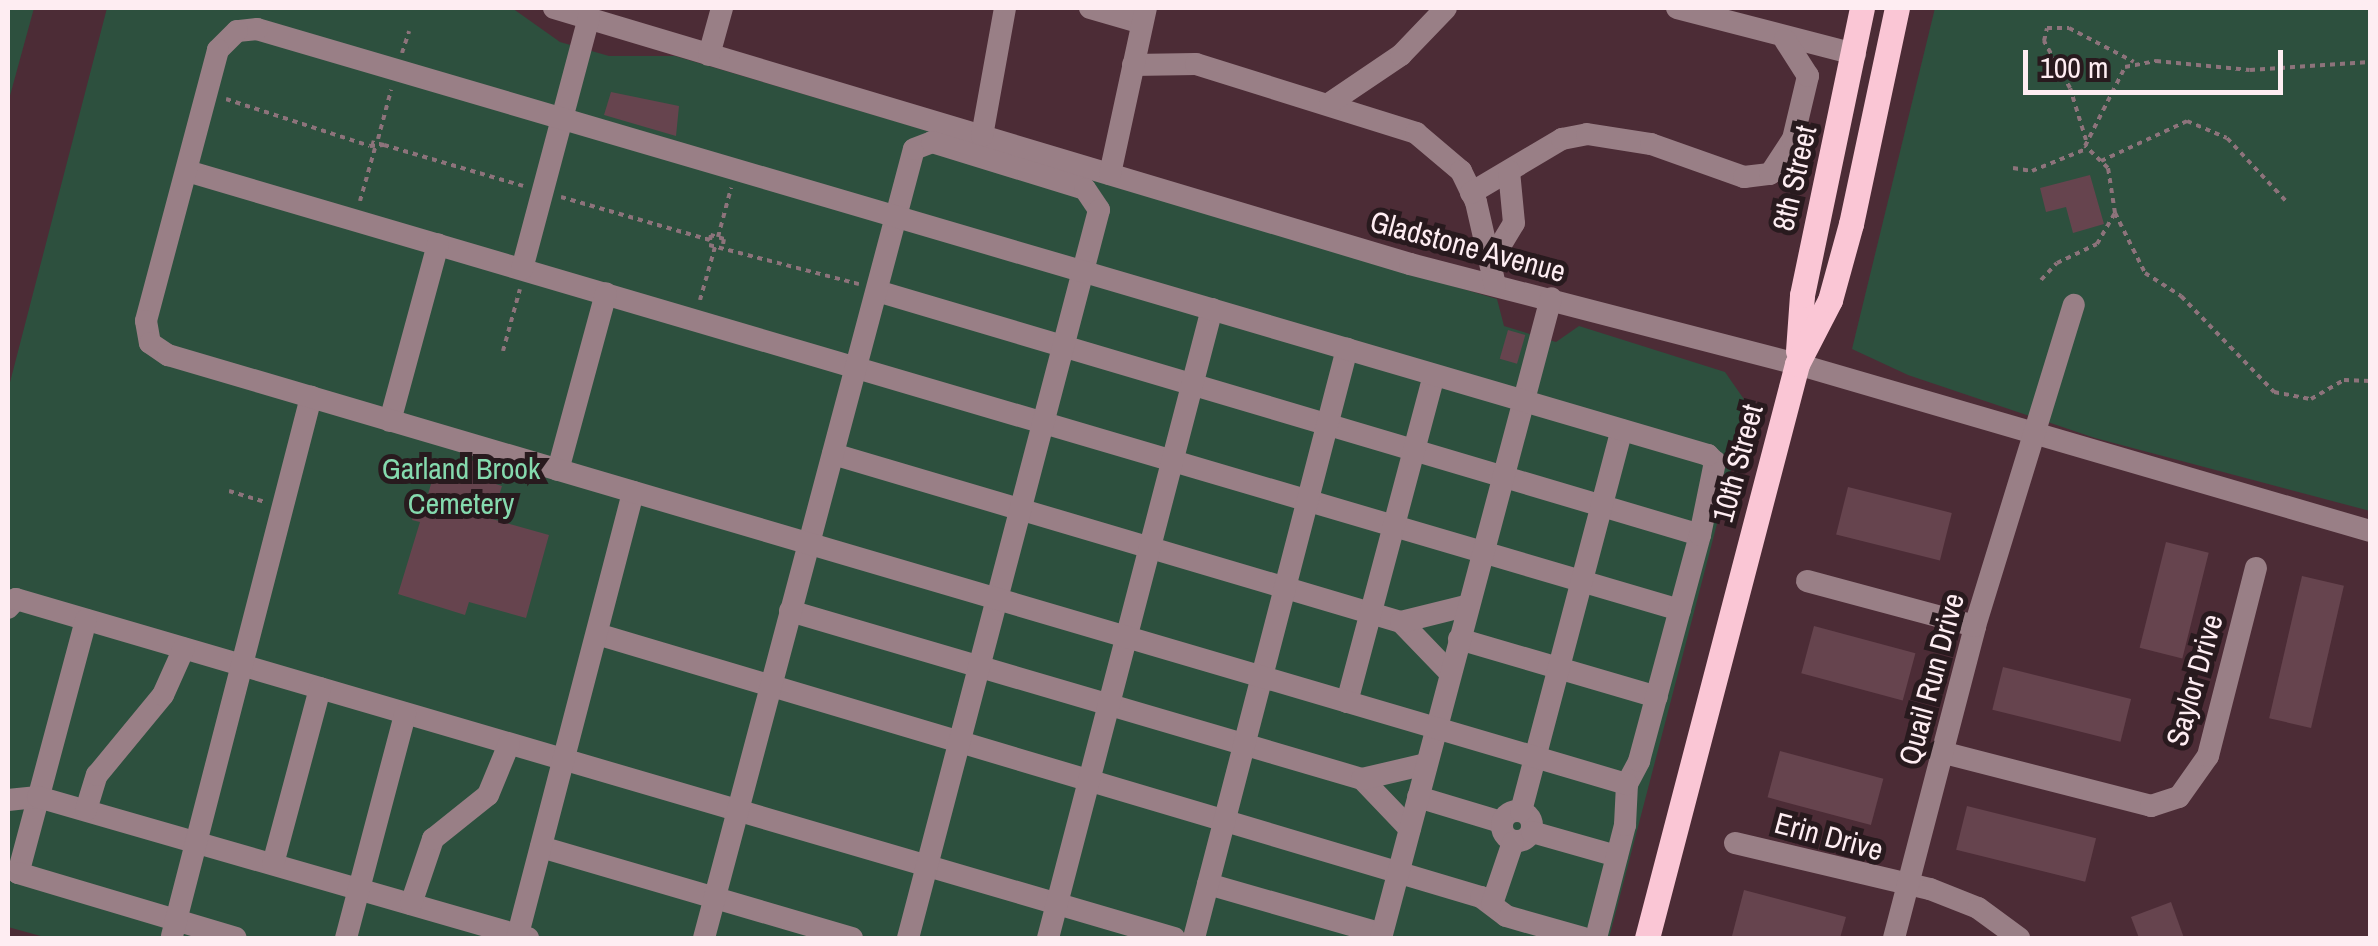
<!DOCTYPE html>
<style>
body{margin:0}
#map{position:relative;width:2378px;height:946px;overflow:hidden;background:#4c2c36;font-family:"Archivo Narrow",sans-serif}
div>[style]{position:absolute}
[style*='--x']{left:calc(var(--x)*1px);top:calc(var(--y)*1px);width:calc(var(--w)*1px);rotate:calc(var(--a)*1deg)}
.green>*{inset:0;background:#2d503e}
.building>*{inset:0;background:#66444e;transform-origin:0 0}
.path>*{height:4px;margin-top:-2px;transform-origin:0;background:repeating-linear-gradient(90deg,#8d737b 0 5px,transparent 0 10px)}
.minor>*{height:22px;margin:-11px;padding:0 11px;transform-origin:11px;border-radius:11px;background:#997f86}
.minor>.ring{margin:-11px;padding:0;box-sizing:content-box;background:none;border:22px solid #997f86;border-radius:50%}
.major>*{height:25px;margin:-12.5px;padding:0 12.5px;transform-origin:12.5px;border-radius:12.5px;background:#fac6d5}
span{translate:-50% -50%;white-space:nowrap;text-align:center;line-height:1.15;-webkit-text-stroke:10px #281a1e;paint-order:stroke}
.street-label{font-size:30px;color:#feedf2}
.park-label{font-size:30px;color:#85daae}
.frame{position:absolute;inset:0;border:10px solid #feedf2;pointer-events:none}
.scale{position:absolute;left:2023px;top:50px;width:260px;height:45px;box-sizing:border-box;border:5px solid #feedf2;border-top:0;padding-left:12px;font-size:30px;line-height:35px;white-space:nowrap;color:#feedf2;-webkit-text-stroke:8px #281a1e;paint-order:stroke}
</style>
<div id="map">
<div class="green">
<div style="clip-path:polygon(8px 8px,34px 8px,8px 103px)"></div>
<div style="clip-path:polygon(107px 8px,512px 8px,560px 42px,609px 56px,675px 56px,1497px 299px,1504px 326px,1556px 342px,1579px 326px,1725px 372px,1748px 405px,1609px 938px,48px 938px,8px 927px,8px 390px)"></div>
<div style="clip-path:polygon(1935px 8px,2370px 8px,2370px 511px,2095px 438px,1908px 375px,1852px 349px)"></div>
</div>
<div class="building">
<div style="clip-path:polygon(611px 92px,679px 106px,676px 136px,604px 115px)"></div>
<div style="clip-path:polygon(2090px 175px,2104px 224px,2073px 233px,2066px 207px,2046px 212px,2040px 188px)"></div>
<div style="left:1508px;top:330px;width:18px;height:30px;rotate:16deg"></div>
<div style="clip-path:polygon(461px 457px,487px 465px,483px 480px,502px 486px,492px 519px,549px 535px,526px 618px,469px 602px,465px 615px,398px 594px,420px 522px,412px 520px,418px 499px,426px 501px,436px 467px,458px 467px)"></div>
<div style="left:1848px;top:487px;width:107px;height:49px;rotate:14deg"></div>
<div style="left:2166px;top:542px;width:44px;height:109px;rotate:14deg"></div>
<div style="left:2302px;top:576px;width:43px;height:146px;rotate:13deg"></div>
<div style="left:1814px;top:626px;width:105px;height:49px;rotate:15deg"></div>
<div style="left:2003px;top:667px;width:132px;height:44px;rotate:14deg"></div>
<div style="left:1780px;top:751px;width:107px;height:48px;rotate:15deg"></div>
<div style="left:1967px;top:806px;width:133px;height:45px;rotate:14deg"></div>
<div style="clip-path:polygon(1744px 890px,1846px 917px,1840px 938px,1732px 936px)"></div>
<div style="clip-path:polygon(2171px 902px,2184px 938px,2139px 938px,2131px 917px)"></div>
</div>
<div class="path">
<div style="--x:402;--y:53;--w:23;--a:-72"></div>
<div style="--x:226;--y:99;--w:151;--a:18.1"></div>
<div style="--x:370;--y:146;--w:14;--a:-4"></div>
<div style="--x:384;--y:145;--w:13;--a:-167"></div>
<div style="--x:378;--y:139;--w:51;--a:-75.1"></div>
<div style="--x:2086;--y:140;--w:54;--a:-107.1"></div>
<div style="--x:2070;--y:88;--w:54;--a:-119"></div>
<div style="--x:2044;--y:41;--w:13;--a:-77"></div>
<div style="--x:2047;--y:28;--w:22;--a:0"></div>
<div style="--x:2069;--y:28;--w:73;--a:27.6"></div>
<div style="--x:384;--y:145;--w:145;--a:16.4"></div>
<div style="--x:2101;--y:161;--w:95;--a:-24.9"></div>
<div style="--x:2187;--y:121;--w:43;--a:23"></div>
<div style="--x:2227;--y:138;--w:86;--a:46.9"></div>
<div style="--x:2013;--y:168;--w:19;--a:9"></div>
<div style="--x:2032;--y:171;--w:58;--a:-22.2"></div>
<div style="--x:561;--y:197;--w:155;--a:16.1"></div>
<div style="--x:360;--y:201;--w:55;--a:-74.2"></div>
<div style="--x:2115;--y:213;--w:46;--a:-98.8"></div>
<div style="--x:2108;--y:168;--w:32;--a:-136"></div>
<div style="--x:2085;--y:146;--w:89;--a:-63.1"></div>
<div style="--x:2125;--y:67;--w:32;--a:-11"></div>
<div style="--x:2156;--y:61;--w:94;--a:5.5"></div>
<div style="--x:2250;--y:70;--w:120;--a:-3.8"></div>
<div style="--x:718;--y:237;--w:51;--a:-75.1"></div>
<div style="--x:723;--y:244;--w:5;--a:-79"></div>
<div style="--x:724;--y:239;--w:14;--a:-163"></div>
<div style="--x:711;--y:235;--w:10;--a:101"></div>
<div style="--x:709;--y:245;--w:155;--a:14.6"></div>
<div style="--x:2041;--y:280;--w:23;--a:-47"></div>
<div style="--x:2057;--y:263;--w:44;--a:-25.4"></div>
<div style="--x:2097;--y:244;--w:36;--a:-60"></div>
<div style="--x:2115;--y:213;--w:67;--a:63.4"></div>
<div style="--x:2145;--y:273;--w:43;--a:32.6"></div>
<div style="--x:2181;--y:296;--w:134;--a:45.9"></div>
<div style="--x:2274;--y:392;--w:38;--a:11"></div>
<div style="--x:2311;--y:399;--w:38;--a:-30"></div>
<div style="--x:2344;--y:380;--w:26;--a:2"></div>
<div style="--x:700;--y:300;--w:55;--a:-74.2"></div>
<div style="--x:503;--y:351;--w:64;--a:-74.7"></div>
<div style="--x:229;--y:491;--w:38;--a:17"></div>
</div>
<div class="minor">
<div style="--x:554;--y:8;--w:893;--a:16.65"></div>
<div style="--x:1410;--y:264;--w:400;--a:14.5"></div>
<div style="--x:1797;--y:364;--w:597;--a:16.25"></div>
<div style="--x:1090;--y:8;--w:54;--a:16.1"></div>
<div style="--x:1677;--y:8;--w:184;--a:14.5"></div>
<div style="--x:709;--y:55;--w:49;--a:-74.5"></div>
<div style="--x:1133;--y:65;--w:63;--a:-0.9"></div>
<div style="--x:1196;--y:64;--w:231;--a:17.4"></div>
<div style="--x:1416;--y:133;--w:59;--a:40.2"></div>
<div style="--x:1461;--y:171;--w:34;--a:64"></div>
<div style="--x:1476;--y:202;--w:85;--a:77.1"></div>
<div style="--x:1330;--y:103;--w:86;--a:-34.1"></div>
<div style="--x:1401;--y:55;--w:65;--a:-46.2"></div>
<div style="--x:982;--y:136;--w:130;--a:-79.8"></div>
<div style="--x:187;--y:171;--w:1556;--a:16.39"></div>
<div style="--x:1110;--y:174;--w:170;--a:-77.8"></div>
<div style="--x:1471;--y:193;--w:106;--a:-30.7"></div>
<div style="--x:1562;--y:139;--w:25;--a:-11"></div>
<div style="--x:1587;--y:134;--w:65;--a:8.9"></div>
<div style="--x:1651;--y:144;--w:99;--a:19.5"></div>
<div style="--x:1744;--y:177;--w:26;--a:-7"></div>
<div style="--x:1770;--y:174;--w:42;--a:-56.7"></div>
<div style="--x:1793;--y:139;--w:65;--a:-76.6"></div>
<div style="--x:1808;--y:76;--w:43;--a:-122.6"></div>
<div style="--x:1491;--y:261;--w:44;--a:-58.8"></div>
<div style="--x:1514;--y:223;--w:52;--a:-95.5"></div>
<div style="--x:522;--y:269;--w:260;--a:-75.1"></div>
<div style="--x:877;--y:291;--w:858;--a:16.51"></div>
<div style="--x:390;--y:421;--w:183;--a:-74.8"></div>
<div style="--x:833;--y:454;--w:592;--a:16.48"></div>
<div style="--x:1401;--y:622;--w:71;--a:46.1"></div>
<div style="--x:558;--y:470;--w:183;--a:-74.8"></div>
<div style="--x:1807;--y:581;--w:174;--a:15"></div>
<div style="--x:8;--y:608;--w:12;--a:-48"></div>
<div style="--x:16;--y:599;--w:1207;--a:16.32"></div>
<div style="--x:790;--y:611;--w:596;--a:16.37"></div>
<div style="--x:1362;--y:779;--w:69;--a:46.2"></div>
<div style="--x:86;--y:620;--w:262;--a:105"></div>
<div style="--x:18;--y:873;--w:227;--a:16.6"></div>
<div style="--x:1401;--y:622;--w:70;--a:-14"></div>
<div style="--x:597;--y:634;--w:922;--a:16.57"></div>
<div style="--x:1481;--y:897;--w:31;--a:37"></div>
<div style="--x:1506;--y:916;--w:80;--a:15.9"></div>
<div style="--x:1459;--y:639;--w:206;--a:16.3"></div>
<div style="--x:1347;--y:702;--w:338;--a:-75.1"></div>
<div style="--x:1941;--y:752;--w:217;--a:14.4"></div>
<div style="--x:2151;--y:806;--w:29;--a:-18"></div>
<div style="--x:2179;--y:797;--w:50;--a:-54.7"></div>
<div style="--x:2208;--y:756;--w:194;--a:-75.7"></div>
<div style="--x:1362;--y:779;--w:66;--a:-13.2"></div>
<div style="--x:1418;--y:797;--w:87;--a:16.8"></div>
<div style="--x:8;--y:800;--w:30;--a:-6"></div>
<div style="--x:38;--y:797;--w:510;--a:16.05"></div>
<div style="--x:86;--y:810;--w:37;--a:-73"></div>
<div style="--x:97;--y:775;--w:104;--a:-50.5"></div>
<div style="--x:163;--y:695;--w:51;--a:-65.9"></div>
<div class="ring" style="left:1502px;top:811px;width:8px;height:8px"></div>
<div style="--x:1521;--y:811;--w:394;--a:-75.2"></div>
<div style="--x:1532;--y:832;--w:88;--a:15.8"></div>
<div style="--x:1735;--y:843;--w:200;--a:13.3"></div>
<div style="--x:1930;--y:889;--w:52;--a:21.6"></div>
<div style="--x:1978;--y:908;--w:51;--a:36.2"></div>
<div style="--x:541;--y:847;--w:324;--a:16.3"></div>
<div style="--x:273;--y:864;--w:182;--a:-75"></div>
<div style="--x:1208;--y:884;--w:181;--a:16"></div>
<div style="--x:411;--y:904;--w:69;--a:-71.3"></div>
<div style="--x:433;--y:839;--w:70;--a:-38.7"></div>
<div style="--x:488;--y:795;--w:55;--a:-67.6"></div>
<div style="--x:1492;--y:904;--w:65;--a:-71.3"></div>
<div style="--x:172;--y:936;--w:557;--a:-75.54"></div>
<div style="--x:346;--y:938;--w:232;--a:-75.2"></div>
<div style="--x:517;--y:938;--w:461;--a:-75.4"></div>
<div style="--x:704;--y:938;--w:816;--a:-75.1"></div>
<div style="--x:914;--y:149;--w:19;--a:-21"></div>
<div style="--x:932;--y:142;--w:160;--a:17.1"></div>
<div style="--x:1085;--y:189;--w:25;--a:56"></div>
<div style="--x:1099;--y:210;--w:753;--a:104.7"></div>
<div style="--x:1048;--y:938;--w:650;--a:-75.39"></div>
<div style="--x:1194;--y:938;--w:609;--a:-75.44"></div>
<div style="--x:1381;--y:938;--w:662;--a:-75.12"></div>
<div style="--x:1596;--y:938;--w:117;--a:-75.6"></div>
<div style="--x:1625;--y:825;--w:41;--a:-87.2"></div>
<div style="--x:1627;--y:784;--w:26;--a:-62"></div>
<div style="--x:1639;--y:761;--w:234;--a:-74.9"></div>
<div style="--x:1700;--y:535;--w:75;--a:-78.4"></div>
<div style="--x:1715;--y:462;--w:10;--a:-135"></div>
<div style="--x:1708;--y:455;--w:1512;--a:-163.64"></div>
<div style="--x:257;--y:29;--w:20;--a:174"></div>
<div style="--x:237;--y:31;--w:27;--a:135"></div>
<div style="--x:218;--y:50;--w:280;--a:104.9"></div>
<div style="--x:146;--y:321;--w:22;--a:80"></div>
<div style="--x:150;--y:343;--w:22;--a:34"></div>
<div style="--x:168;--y:355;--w:1521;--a:16.39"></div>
<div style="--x:1894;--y:938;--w:322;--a:-75.4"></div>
<div style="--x:1975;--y:626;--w:336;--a:-72.9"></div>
</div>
<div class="major">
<div style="--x:1798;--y:351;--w:56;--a:-85.9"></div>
<div style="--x:1802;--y:295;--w:293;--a:-78.2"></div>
<div style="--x:1647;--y:938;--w:593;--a:-75.35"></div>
<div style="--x:1797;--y:364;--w:72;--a:-62.7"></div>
<div style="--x:1830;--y:300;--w:79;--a:-74.6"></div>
<div style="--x:1851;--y:224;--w:221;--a:-78"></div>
</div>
<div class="street-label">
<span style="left:1794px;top:178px;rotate:-77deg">8th Street</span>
<span style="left:1468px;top:246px;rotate:15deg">Gladstone Avenue</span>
<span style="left:1737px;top:463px;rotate:-75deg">10th Street</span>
<span style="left:1931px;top:679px;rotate:-75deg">Quail Run Drive</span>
<span style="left:2194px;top:680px;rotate:-74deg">Saylor Drive</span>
<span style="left:1829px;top:836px;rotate:15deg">Erin Drive</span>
</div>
<div class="park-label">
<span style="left:461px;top:485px">Garland Brook<br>Cemetery</span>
</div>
<div class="frame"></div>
<div class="scale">100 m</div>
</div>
